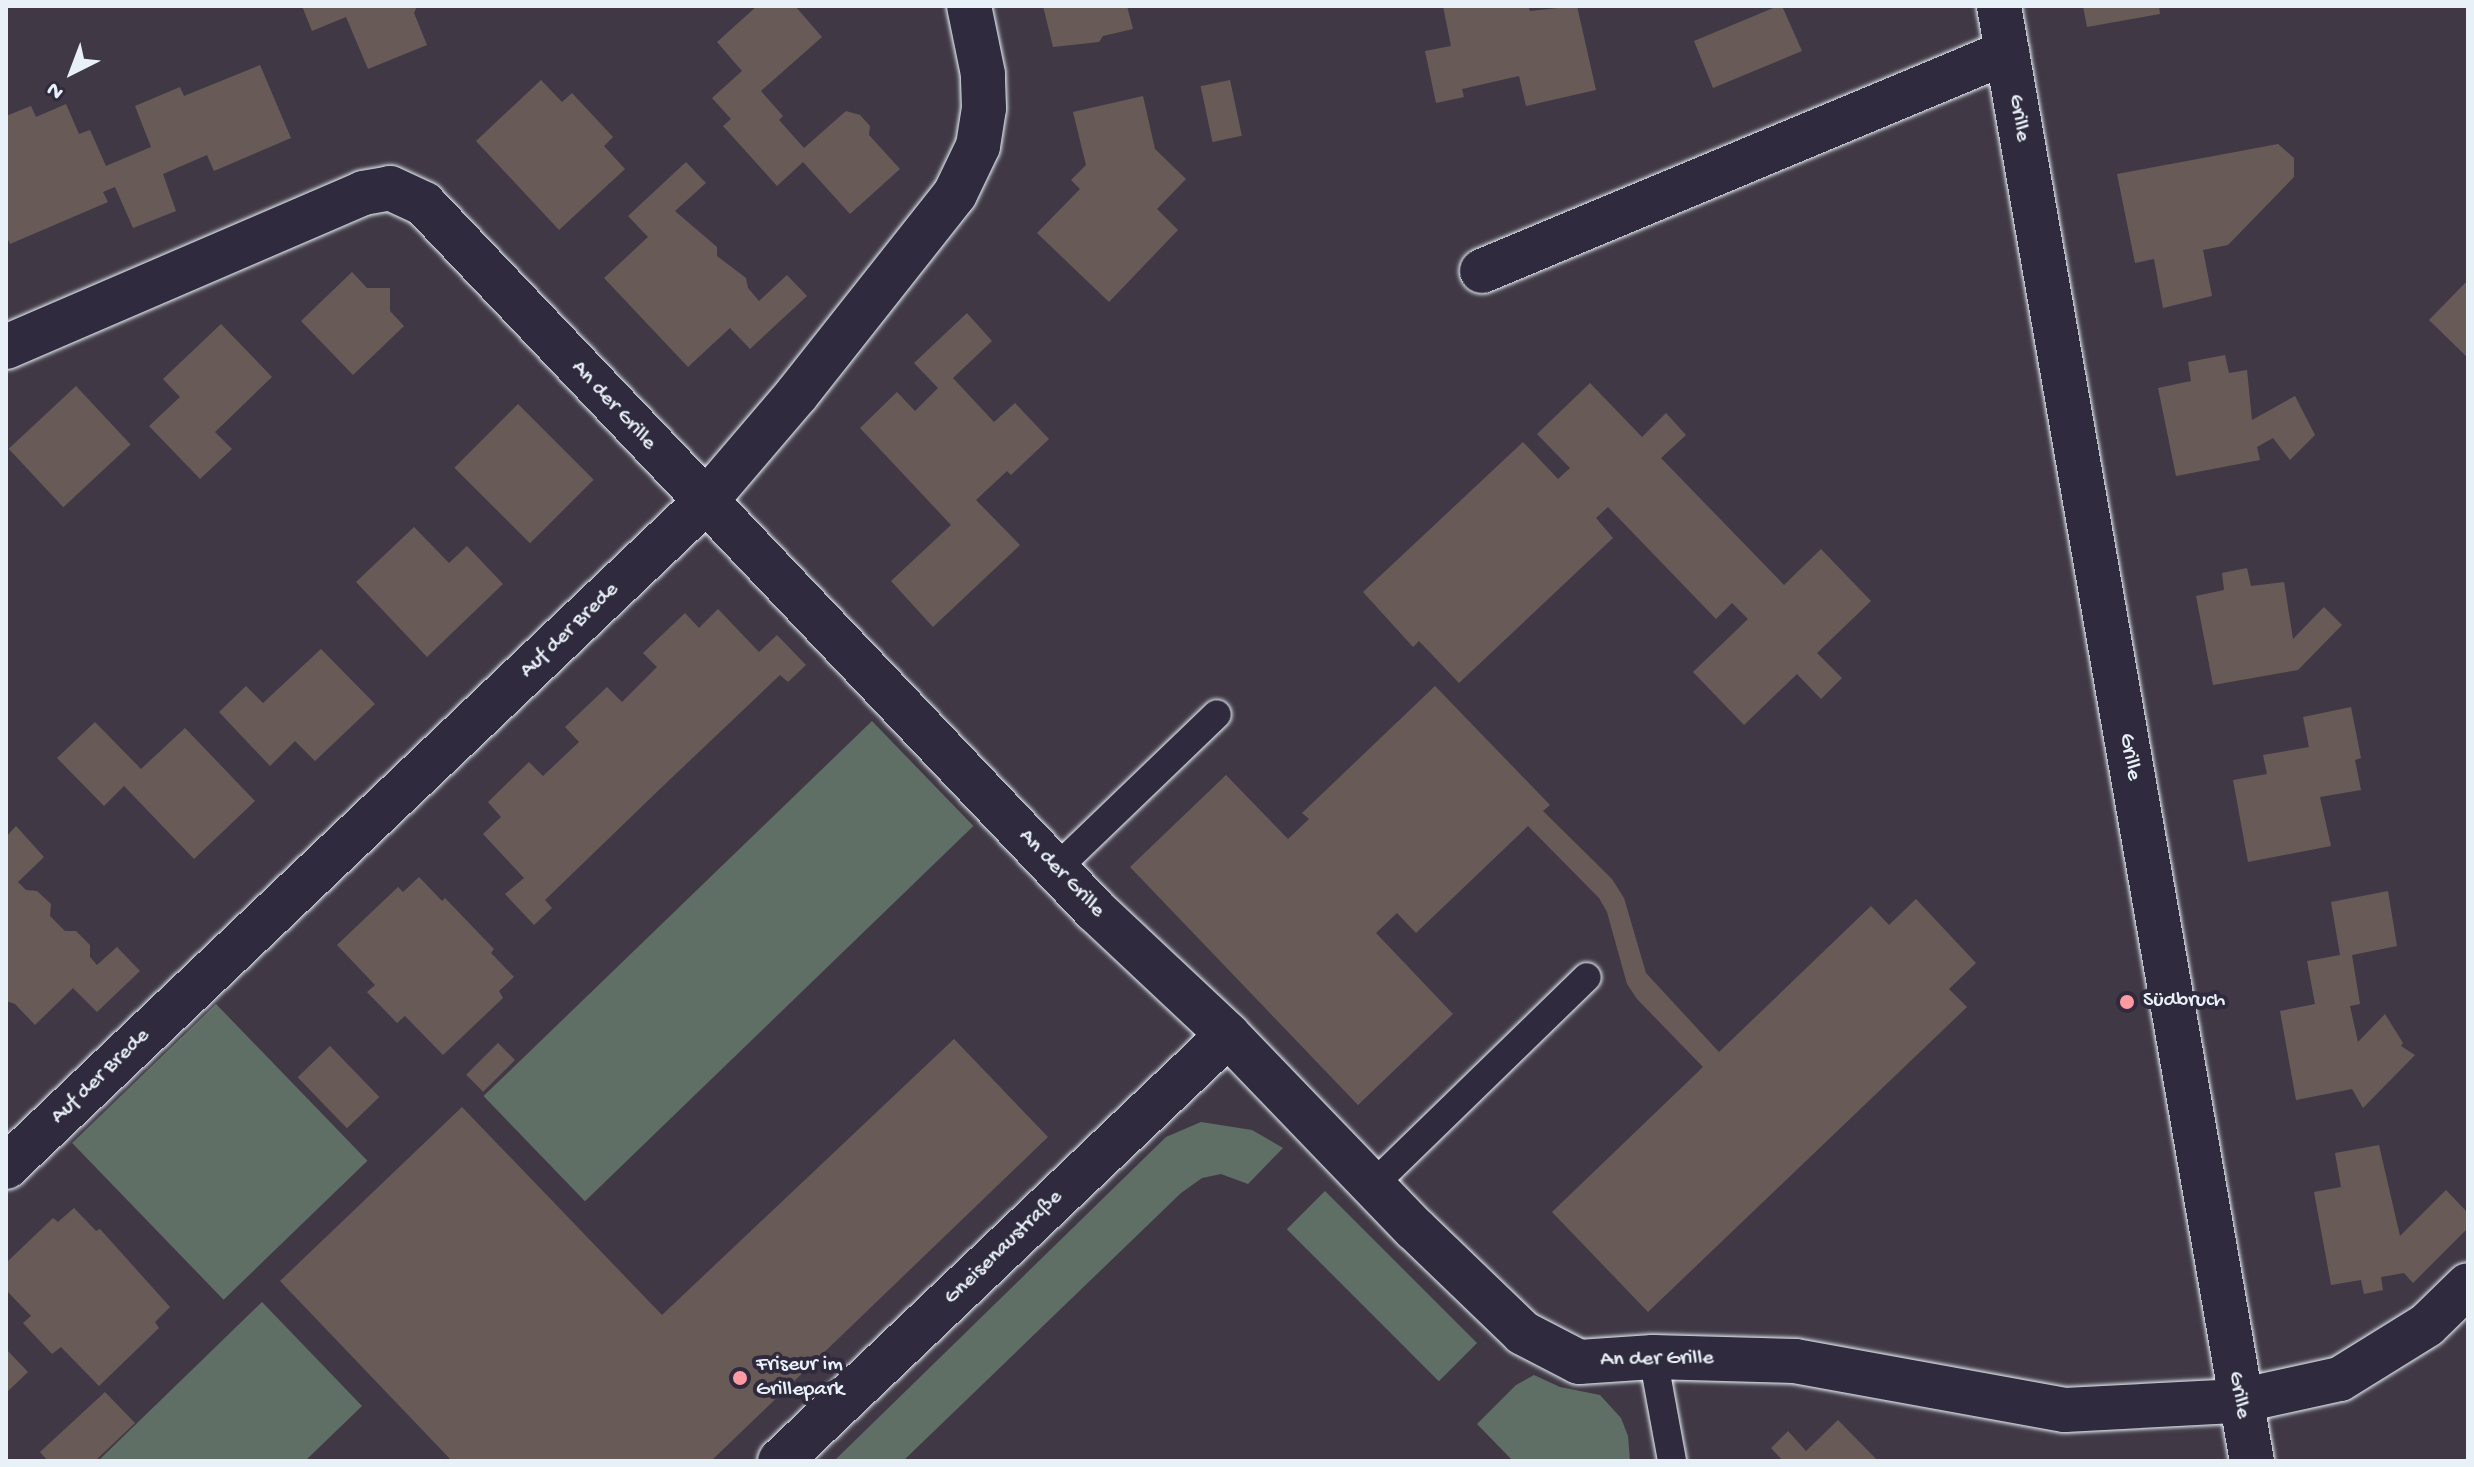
<!DOCTYPE html>
<meta charset="utf-8">
<style>
body{margin:0}
#map{position:relative;width:2474px;height:1467px;overflow:hidden;background:#403945;font-family:"Gochi Hand",sans-serif}
div>[style]{position:absolute}
[style*='--x']{left:calc(var(--x)*1px);top:calc(var(--y)*1px);width:calc(var(--w)*1px);rotate:calc(var(--a)*1deg)}
.green>*{inset:0;background:#606f65;transform-origin:0 0}
.building>*{inset:0;background:#685b57;transform-origin:0 0}
.roads{filter:drop-shadow(0 0 2px #e8f1f8) drop-shadow(0 0 2px #e8f1f8)}
.service>*{height:28px;margin:-14px;padding:0 14px;transform-origin:14px;border-radius:14px;background:#2f2a3d}
.minor>*{height:44px;margin:-22px;padding:0 22px;transform-origin:22px;border-radius:22px;background:#2f2a3d}
.secondary>*{height:44px;margin:-22px;padding:0 22px;transform-origin:22px;border-radius:22px;background:#2f2a3d}
.dots>*{width:22px;height:22px;translate:-50% -50%;box-sizing:border-box;border:4px solid #2f2a3d;border-radius:50%}
span{translate:-50% -50%;white-space:nowrap;text-align:center;line-height:1.15;-webkit-text-stroke:8px #2f2a3d;paint-order:stroke}
.street-label{font-size:22px;color:#e8f1f8}
.poi-label{font-size:22px;color:#e8f1f8}
.left{translate:0 -50%;text-align:left}
.frame{position:absolute;inset:0;border:8px solid #e8f1f8;pointer-events:none}
.north{position:absolute;left:32px;top:32px;width:80px;height:80px;-webkit-text-stroke:6px #2f2a3d;paint-order:stroke;rotate:222deg;font-size:22px;font-weight:700;line-height:32px;text-align:center;color:#e8f1f8}
.north::after{content:'';display:block;margin:auto;width:28px;height:36px;background:#e8f1f8;clip-path:polygon(50% 0,100% 100%,50% 72%,0 100%)}
</style>
<div id="map">
<div class="green">
<div style="left:872px;top:721px;width:146px;height:540px;rotate:46deg"></div>
<div style="left:216px;top:1004px;width:218px;height:200px;rotate:46deg"></div>
<div style="clip-path:polygon(1201px 1122px,1252px 1130px,1283px 1148px,1248px 1184px,1221px 1174px,1202px 1178px,1181px 1193px,903px 1461px,834px 1461px,1166px 1137px)"></div>
<div style="left:1325px;top:1191px;width:215px;height:54px;rotate:45deg"></div>
<div style="clip-path:polygon(262px 1302px,362px 1406px,305px 1461px,98px 1461px)"></div>
<div style="clip-path:polygon(1534px 1375px,1560px 1387px,1600px 1395px,1621px 1418px,1628px 1436px,1630px 1461px,1513px 1461px,1477px 1424px,1516px 1385px)"></div>
</div>
<div class="building">
<div style="clip-path:polygon(302px 6px,417px 6px,414px 13px,427px 45px,368px 69px,346px 17px,312px 31px)"></div>
<div style="clip-path:polygon(757px 6px,795px 6px,822px 37px,761px 91px,783px 116px,779px 120px,804px 148px,846px 111px,860px 115px,870px 126px,869px 135px,900px 169px,850px 214px,803px 162px,777px 186px,723px 126px,731px 119px,712px 98px,742px 71px,717px 42px)"></div>
<div style="clip-path:polygon(1043px 6px,1127px 6px,1133px 29px,1103px 36px,1099px 42px,1053px 47px)"></div>
<div style="clip-path:polygon(1443px 6px,1528px 6px,1530px 11px,1577px 6px,1596px 90px,1526px 106px,1519px 76px,1462px 89px,1464px 97px,1436px 103px,1425px 51px,1451px 46px)"></div>
<div style="clip-path:polygon(1778px 6px,1782px 6px,1802px 51px,1713px 88px,1694px 41px)"></div>
<div style="clip-path:polygon(2083px 6px,2159px 6px,2160px 14px,2087px 27px)"></div>
<div style="clip-path:polygon(260px 65px,291px 138px,214px 171px,207px 155px,163px 174px,176px 211px,133px 228px,115px 187px,103px 192px,108px 202px,10px 244px,6px 235px,6px 116px,31px 106px,36px 117px,66px 104px,79px 134px,90px 130px,106px 166px,151px 147px,135px 106px,180px 87px,184px 96px)"></div>
<div style="clip-path:polygon(541px 80px,562px 102px,572px 93px,613px 137px,604px 146px,625px 169px,559px 230px,476px 141px)"></div>
<div style="left:1230px;top:80px;width:57px;height:30px;rotate:78deg"></div>
<div style="clip-path:polygon(1143px 96px,1155px 149px,1186px 179px,1157px 209px,1178px 230px,1109px 302px,1037px 233px,1080px 189px,1071px 180px,1086px 165px,1073px 112px)"></div>
<div style="clip-path:polygon(2278px 144px,2294px 158px,2294px 177px,2228px 245px,2203px 250px,2212px 296px,2163px 308px,2154px 259px,2135px 263px,2117px 174px)"></div>
<div style="clip-path:polygon(686px 162px,706px 183px,675px 211px,717px 247px,717px 256px,746px 278px,748px 288px,759px 301px,787px 275px,807px 296px,750px 349px,730px 328px,688px 367px,604px 278px,648px 237px,628px 216px)"></div>
<div style="clip-path:polygon(352px 272px,367px 288px,390px 288px,390px 311px,404px 326px,353px 375px,301px 321px)"></div>
<div style="clip-path:polygon(2468px 280px,2468px 358px,2429px 320px)"></div>
<div style="clip-path:polygon(967px 313px,992px 341px,953px 378px,994px 422px,1015px 403px,1049px 439px,1011px 475px,1007px 471px,976px 500px,1020px 545px,933px 627px,891px 581px,951px 525px,860px 428px,897px 392px,915px 411px,938px 388px,914px 363px)"></div>
<div style="clip-path:polygon(221px 324px,272px 377px,215px 432px,232px 449px,200px 479px,149px 426px,180px 397px,163px 379px)"></div>
<div style="clip-path:polygon(2225px 355px,2229px 373px,2247px 370px,2252px 420px,2295px 396px,2315px 435px,2290px 460px,2273px 438px,2257px 447px,2260px 460px,2176px 476px,2158px 388px,2191px 381px,2188px 362px)"></div>
<div style="clip-path:polygon(1590px 383px,1642px 437px,1666px 413px,1686px 435px,1661px 458px,1784px 585px,1821px 549px,1871px 601px,1817px 653px,1842px 678px,1821px 699px,1797px 674px,1744px 725px,1693px 672px,1748px 619px,1732px 603px,1716px 619px,1608px 507px,1596px 518px,1613px 538px,1459px 683px,1419px 641px,1413px 647px,1363px 592px,1523px 442px,1558px 479px,1570px 468px,1537px 434px)"></div>
<div style="left:76px;top:386px;width:80px;height:92px;rotate:47deg"></div>
<div style="left:518px;top:404px;width:107px;height:90px;rotate:45deg"></div>
<div style="clip-path:polygon(414px 527px,449px 563px,467px 546px,503px 584px,427px 657px,356px 582px)"></div>
<div style="clip-path:polygon(2247px 568px,2251px 586px,2284px 582px,2293px 639px,2324px 607px,2342px 625px,2298px 670px,2213px 685px,2196px 596px,2224px 590px,2222px 573px)"></div>
<div style="clip-path:polygon(718px 609px,759px 652px,777px 635px,806px 665px,788px 682px,780px 675px,662px 787px,545px 900px,552px 908px,534px 925px,505px 894px,524px 878px,483px 834px,501px 817px,488px 802px,529px 762px,543px 776px,579px 742px,565px 727px,607px 687px,622px 702px,657px 667px,643px 653px,685px 613px,699px 628px)"></div>
<div style="clip-path:polygon(321px 649px,375px 704px,315px 761px,295px 741px,270px 766px,219px 712px,246px 686px,263px 703px)"></div>
<div style="clip-path:polygon(1435px 686px,1550px 805px,1543px 811px,1612px 879px,1624px 898px,1646px 973px,1719px 1052px,1871px 906px,1889px 925px,1916px 899px,1976px 963px,1949px 989px,1967px 1007px,1648px 1312px,1552px 1212px,1703px 1067px,1637px 999px,1627px 984px,1607px 912px,1599px 898px,1528px 826px,1416px 933px,1397px 913px,1376px 933px,1453px 1014px,1358px 1105px,1130px 867px,1226px 775px,1288px 839px,1309px 819px,1302px 813px)"></div>
<div style="clip-path:polygon(2351px 707px,2361px 758px,2355px 760px,2361px 790px,2320px 797px,2331px 846px,2248px 862px,2233px 780px,2267px 774px,2263px 755px,2309px 747px,2303px 717px)"></div>
<div style="clip-path:polygon(95px 722px,141px 769px,185px 728px,255px 801px,194px 859px,124px 786px,104px 806px,57px 758px)"></div>
<div style="clip-path:polygon(16px 826px,44px 857px,18px 882px,26px 890px,37px 891px,51px 904px,50px 916px,65px 931px,76px 931px,90px 945px,90px 957px,97px 965px,117px 947px,140px 971px,97px 1012px,73px 988px,35px 1025px,15px 1004px,6px 1001px,6px 837px)"></div>
<div style="clip-path:polygon(419px 877px,442px 901px,445px 898px,494px 949px,491px 953px,514px 977px,499px 991px,503px 998px,443px 1055px,405px 1016px,397px 1023px,367px 992px,375px 985px,337px 945px,398px 887px,403px 892px)"></div>
<div style="clip-path:polygon(2388px 891px,2397px 946px,2352px 955px,2360px 1004px,2350px 1006px,2358px 1042px,2385px 1014px,2403px 1043px,2401px 1046px,2415px 1055px,2363px 1108px,2352px 1089px,2296px 1100px,2280px 1011px,2315px 1004px,2307px 961px,2340px 955px,2331px 902px)"></div>
<div style="clip-path:polygon(954px 1039px,1048px 1137px,711px 1461px,452px 1461px,280px 1281px,462px 1107px,662px 1315px)"></div>
<div style="left:498px;top:1043px;width:24px;height:45px;rotate:45deg"></div>
<div style="left:330px;top:1046px;width:71px;height:45px;rotate:46deg"></div>
<div style="clip-path:polygon(2379px 1145px,2400px 1236px,2446px 1190px,2468px 1213px,2468px 1228px,2413px 1283px,2404px 1273px,2381px 1277px,2383px 1290px,2364px 1294px,2361px 1280px,2331px 1285px,2314px 1192px,2341px 1187px,2335px 1153px)"></div>
<div style="clip-path:polygon(74px 1208px,96px 1231px,100px 1229px,170px 1307px,155px 1322px,159px 1328px,99px 1386px,61px 1347px,52px 1354px,23px 1323px,31px 1316px,6px 1290px,6px 1263px,53px 1218px,58px 1222px)"></div>
<div style="clip-path:polygon(6px 1349px,28px 1372px,6px 1393px)"></div>
<div style="clip-path:polygon(105px 1392px,135px 1423px,95px 1461px,48px 1461px,40px 1452px)"></div>
<div style="clip-path:polygon(1838px 1420px,1878px 1461px,1783px 1461px,1771px 1448px,1788px 1431px,1806px 1451px)"></div>
</div>
<div class="roads">
<div class="service">
<div style="--x:1056;--y:869;--w:223;--a:-43.9"></div>
<div style="--x:1373;--y:1185;--w:298;--a:-44.2"></div>
<div style="--x:1653;--y:1357;--w:106;--a:79.6"></div>
</div>
<div class="minor">
<div style="--x:1482;--y:271;--w:569;--a:-22.64"></div>
<div style="--x:6;--y:347;--w:389;--a:-23.3"></div>
<div style="--x:363;--y:193;--w:27;--a:-10"></div>
<div style="--x:390;--y:188;--w:38;--a:25"></div>
<div style="--x:424;--y:204;--w:974;--a:46.46"></div>
<div style="--x:1095;--y:910;--w:183;--a:43.2"></div>
<div style="--x:1228;--y:1035;--w:269;--a:46.1"></div>
<div style="--x:1415;--y:1229;--w:150;--a:43.9"></div>
<div style="--x:1523;--y:1333;--w:63;--a:27.4"></div>
<div style="--x:1579;--y:1362;--w:74;--a:-3.9"></div>
<div style="--x:1653;--y:1357;--w:142;--a:1.6"></div>
<div style="--x:1795;--y:1361;--w:274;--a:10.3"></div>
<div style="--x:2065;--y:1410;--w:174;--a:-3"></div>
<div style="--x:2239;--y:1401;--w:103;--a:-12.3"></div>
<div style="--x:2340;--y:1379;--w:102;--a:-31.8"></div>
<div style="--x:2427;--y:1325;--w:57;--a:-44.3"></div>
<div style="--x:6;--y:1167;--w:963;--a:-43.57"></div>
<div style="--x:704;--y:503;--w:143;--a:-49.5"></div>
<div style="--x:797;--y:394;--w:255;--a:-51.7"></div>
<div style="--x:955;--y:194;--w:53;--a:-64.4"></div>
<div style="--x:978;--y:146;--w:38;--a:-81"></div>
<div style="--x:984;--y:108;--w:34;--a:-92"></div>
<div style="--x:983;--y:74;--w:69;--a:-101.6"></div>
<div style="--x:780;--y:1461;--w:618;--a:-43.56"></div>
</div>
<div class="secondary">
<div style="--x:1999;--y:6;--w:1477;--a:80.14"></div>
</div>
</div>
<div class="dots">
<div style="left:2127px;top:1002px;background:#ff9aa2"></div>
<div style="left:740px;top:1378px;background:#ff9aa2"></div>
</div>
<div class="street-label">
<span style="left:2018px;top:118px;rotate:80deg">Grille</span>
<span style="left:613px;top:406px;rotate:47deg">An der Grille</span>
<span style="left:570px;top:631px;rotate:-44deg">Auf der Brede</span>
<span style="left:2129px;top:757px;rotate:80deg">Grille</span>
<span style="left:1061px;top:874px;rotate:46deg">An der Grille</span>
<span style="left:101px;top:1077px;rotate:-44deg">Auf der Brede</span>
<span style="left:1004px;top:1248px;rotate:-44deg">Gneisenaustraße</span>
<span style="left:1657px;top:1360px;rotate:-1deg">An der Grille</span>
<span style="left:2238px;top:1395px;rotate:79deg">Grille</span>
</div>
<div class="poi-label">
<span class="left" style="left:2143px;top:1002px">Südbruch</span>
<span class="left" style="left:756px;top:1378px">Friseur im<br>Grillepark</span>
</div>
<div class="frame"></div>
<div class="north">N</div>
</div>
